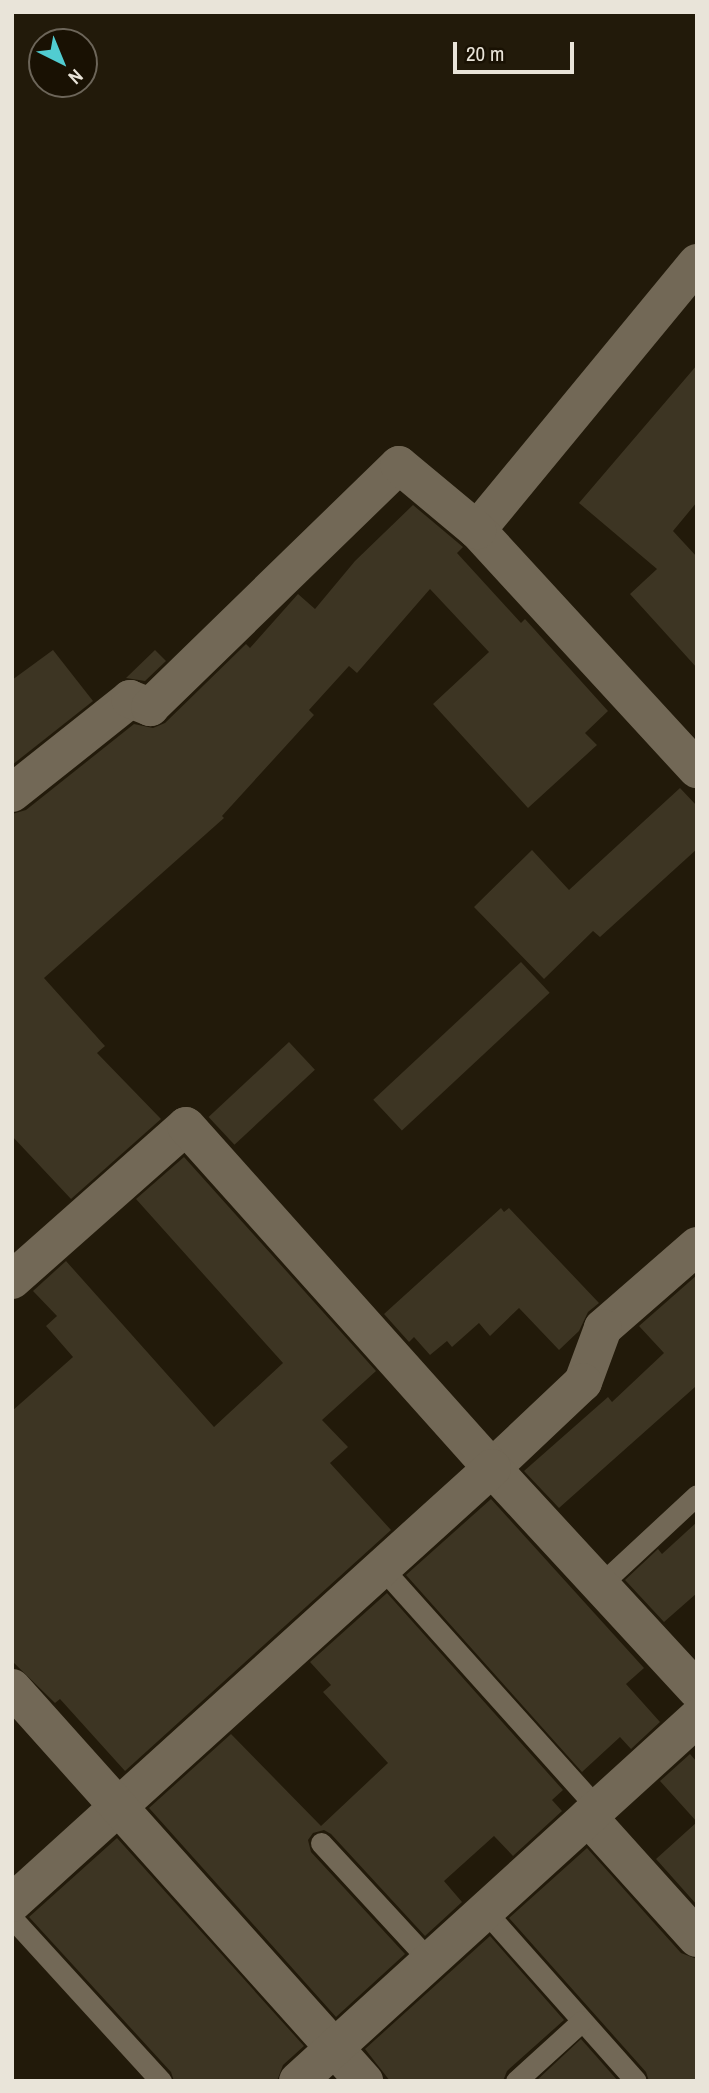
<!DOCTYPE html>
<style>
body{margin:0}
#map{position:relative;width:709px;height:2093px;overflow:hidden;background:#221a0a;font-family:"Archivo Narrow",sans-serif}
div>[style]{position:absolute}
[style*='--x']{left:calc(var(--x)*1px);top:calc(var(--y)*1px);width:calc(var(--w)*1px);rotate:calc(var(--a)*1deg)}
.building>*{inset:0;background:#3d3523;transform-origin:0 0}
.lane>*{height:21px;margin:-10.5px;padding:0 10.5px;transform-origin:10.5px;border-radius:10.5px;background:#726856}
.street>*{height:38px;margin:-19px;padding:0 19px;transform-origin:19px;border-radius:19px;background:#726856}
span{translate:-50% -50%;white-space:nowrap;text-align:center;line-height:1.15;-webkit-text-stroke:6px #191103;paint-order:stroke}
.frame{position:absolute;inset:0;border:14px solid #e9e4d9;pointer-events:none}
.north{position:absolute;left:28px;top:28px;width:70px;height:70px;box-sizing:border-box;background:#191103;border:2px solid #6c6559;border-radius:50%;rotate:137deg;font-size:19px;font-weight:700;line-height:28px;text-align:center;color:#e9e4d9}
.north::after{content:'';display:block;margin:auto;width:24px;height:32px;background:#51ccd1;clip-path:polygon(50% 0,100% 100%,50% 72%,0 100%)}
.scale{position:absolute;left:453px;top:42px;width:121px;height:32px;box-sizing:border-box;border:4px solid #e9e4d9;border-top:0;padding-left:9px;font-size:21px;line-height:24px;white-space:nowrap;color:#e9e4d9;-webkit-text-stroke:5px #191103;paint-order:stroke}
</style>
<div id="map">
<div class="building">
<div style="clip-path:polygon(697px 365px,697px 502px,673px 531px,697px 557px,697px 668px,630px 594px,657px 569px,579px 503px)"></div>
<div style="clip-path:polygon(413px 505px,463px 547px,457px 553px,521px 623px,525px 619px,608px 711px,585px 733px,597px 745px,528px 808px,433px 704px,489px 652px,430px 589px,357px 673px,349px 666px,309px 710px,314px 715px,222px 816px,224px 818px,44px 978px,105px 1046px,97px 1053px,161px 1119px,71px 1199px,12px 1136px,12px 814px,26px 810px,134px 724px,153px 728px,165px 723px,246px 644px,250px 648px,298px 594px,315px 609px,355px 561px)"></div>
<div style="clip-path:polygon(53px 650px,93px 701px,12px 765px,12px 680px)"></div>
<div style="clip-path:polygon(155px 650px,166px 661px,145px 681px,126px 678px)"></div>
<div style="clip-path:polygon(680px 788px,697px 806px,697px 849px,600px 937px,593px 931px,544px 979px,474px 907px,532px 850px,569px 890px)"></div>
<div style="left:521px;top:962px;width:42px;height:202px;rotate:47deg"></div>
<div style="left:289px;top:1042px;width:38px;height:110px;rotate:47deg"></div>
<div style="clip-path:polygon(184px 1157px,376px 1371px,322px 1420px,348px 1447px,330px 1463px,391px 1530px,125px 1771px,60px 1699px,55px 1703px,12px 1661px,12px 1411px,73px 1357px,46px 1326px,57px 1316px,33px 1291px,66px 1261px,214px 1427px,283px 1363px,136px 1199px)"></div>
<div style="clip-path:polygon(501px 1208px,504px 1212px,509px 1208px,599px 1303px,588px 1312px,579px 1331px,559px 1350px,519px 1308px,490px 1336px,479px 1323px,452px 1347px,447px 1341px,430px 1355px,414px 1337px,409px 1342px,384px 1314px)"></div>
<div style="clip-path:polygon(697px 1275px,697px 1389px,695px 1387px,559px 1508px,524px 1471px,608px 1397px,612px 1402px,664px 1353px,639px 1326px)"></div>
<div style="clip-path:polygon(491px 1499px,644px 1668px,626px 1684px,660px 1722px,631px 1749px,620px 1737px,582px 1772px,406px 1575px)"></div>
<div style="clip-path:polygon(697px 1522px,697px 1593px,664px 1622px,625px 1580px,658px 1549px,662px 1554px)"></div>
<div style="clip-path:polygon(387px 1593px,563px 1790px,552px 1800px,562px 1811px,513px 1856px,494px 1836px,444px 1881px,462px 1902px,425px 1936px,331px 1834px,324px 1830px,313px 1833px,308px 1840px,311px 1852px,405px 1954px,336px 2017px,149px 1808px,231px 1734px,321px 1826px,388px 1763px,323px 1692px,331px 1685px,310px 1662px)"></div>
<div style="clip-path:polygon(690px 1754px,697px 1762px,697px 1905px,656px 1859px,697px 1822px,660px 1781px)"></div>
<div style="clip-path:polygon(117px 1838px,304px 2046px,283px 2065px,277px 2081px,174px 2081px,171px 2072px,29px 1917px)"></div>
<div style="clip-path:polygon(587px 1848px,681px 1953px,697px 1959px,697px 2081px,649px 2081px,646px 2072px,509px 1918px)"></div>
<div style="clip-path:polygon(490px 1936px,564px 2020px,507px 2071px,503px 2081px,390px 2081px,365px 2049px)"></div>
<div style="clip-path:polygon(581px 2039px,618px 2081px,536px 2081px)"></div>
</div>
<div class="lane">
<div style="--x:382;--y:1568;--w:322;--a:48.1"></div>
<div style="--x:600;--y:1585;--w:132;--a:-42.9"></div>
<div style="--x:321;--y:1843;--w:161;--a:47.3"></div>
<div style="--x:485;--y:1911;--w:227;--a:48.4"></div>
<div style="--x:12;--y:1918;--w:221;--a:47.6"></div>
<div style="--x:516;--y:2081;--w:89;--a:-42.3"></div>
</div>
<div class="street">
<div style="--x:697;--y:263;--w:346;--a:129.5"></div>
<div style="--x:477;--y:530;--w:325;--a:47.4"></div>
<div style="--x:12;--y:793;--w:151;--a:-38.5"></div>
<div style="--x:130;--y:699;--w:22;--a:22"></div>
<div style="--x:150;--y:707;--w:347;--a:-44.2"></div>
<div style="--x:399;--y:465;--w:102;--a:39.8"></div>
<div style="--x:697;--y:1246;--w:125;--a:138.9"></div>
<div style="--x:603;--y:1328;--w:58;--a:110.3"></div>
<div style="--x:583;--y:1382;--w:125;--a:136.6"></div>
<div style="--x:492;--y:1468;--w:302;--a:47.3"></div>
<div style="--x:12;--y:1280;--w:232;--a:-41.5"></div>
<div style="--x:186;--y:1126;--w:459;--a:48.2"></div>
<div style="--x:492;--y:1468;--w:648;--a:137.82"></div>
<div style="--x:12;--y:1688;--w:528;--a:48.15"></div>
<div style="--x:588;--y:1817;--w:163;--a:48"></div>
<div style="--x:298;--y:2081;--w:539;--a:-42.3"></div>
</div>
<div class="frame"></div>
<div class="north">N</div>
<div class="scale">20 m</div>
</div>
